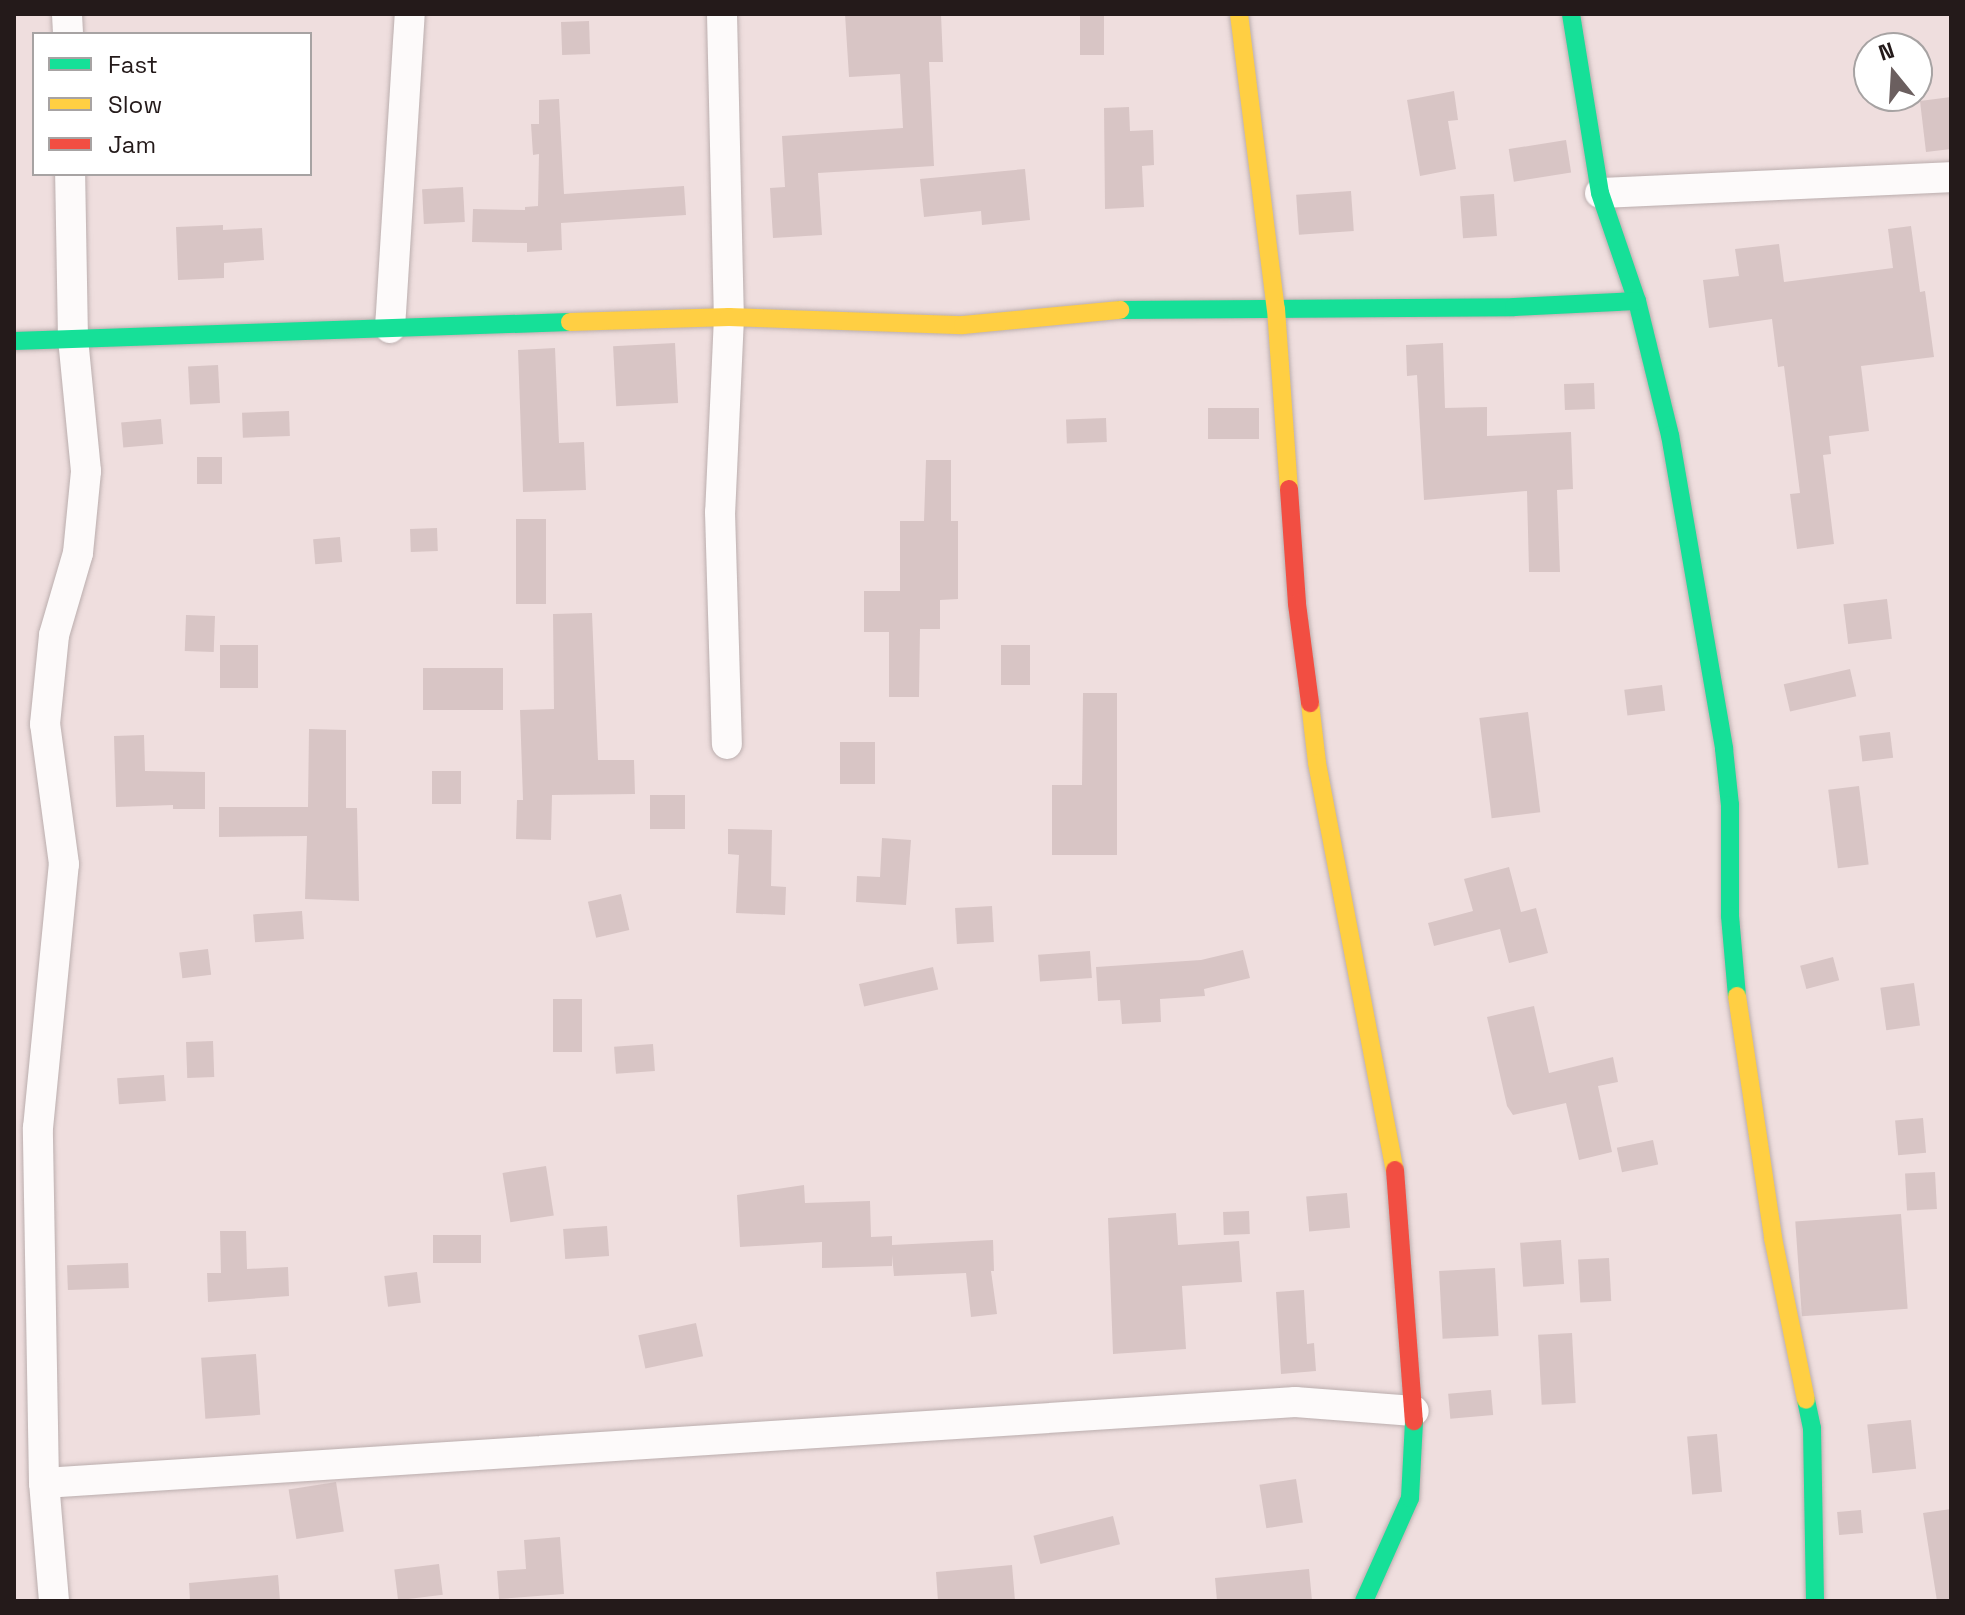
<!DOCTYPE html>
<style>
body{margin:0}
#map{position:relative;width:1965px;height:1615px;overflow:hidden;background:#efdede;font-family:"Space Grotesk",sans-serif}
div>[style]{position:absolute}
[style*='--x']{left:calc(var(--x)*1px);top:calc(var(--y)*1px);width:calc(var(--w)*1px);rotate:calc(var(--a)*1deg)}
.building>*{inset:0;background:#d8c5c5;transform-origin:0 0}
.roads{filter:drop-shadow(0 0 2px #bbaeae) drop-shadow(0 0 2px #bbaeae)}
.street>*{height:30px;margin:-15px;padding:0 15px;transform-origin:15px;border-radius:15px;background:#fdfafa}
.fast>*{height:18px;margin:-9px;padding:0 9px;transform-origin:9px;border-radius:9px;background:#16e098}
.slow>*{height:18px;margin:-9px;padding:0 9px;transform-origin:9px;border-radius:9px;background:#ffcf43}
.jam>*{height:18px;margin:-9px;padding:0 9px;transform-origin:9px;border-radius:9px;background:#f24e42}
span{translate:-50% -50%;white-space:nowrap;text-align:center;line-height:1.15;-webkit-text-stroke:7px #fff;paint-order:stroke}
.frame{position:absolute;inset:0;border:16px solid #241a1a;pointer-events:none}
.legend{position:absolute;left:32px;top:32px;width:280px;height:144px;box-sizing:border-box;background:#fff;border:2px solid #a7a3a3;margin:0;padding:10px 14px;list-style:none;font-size:24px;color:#241a1a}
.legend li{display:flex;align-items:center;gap:16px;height:40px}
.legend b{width:40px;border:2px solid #a7a3a3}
.north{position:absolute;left:1853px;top:32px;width:80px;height:80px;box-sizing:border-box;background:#fff;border:2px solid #a7a3a3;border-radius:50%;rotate:342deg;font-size:22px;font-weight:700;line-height:32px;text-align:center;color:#241a1a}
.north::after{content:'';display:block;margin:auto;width:28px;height:36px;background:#6b5f5f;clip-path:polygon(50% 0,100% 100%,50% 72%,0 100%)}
</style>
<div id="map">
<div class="building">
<div style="clip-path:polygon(845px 14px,941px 14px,943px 62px,929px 62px,934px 166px,818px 173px,822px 235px,773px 238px,770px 188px,785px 187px,782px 136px,903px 128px,900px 74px,849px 77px)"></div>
<div style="left:1080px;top:14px;width:24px;height:41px"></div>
<div style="left:589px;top:21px;width:33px;height:28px;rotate:88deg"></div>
<div style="clip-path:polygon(1454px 91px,1458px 120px,1448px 121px,1456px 169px,1420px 176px,1407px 100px)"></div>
<div style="clip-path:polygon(1951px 97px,1951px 149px,1926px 152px,1920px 101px)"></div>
<div style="clip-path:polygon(559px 99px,564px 194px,684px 186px,686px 215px,561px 223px,562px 250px,527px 252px,527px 243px,472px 242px,473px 209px,525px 210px,525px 207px,538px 206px,539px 154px,533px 155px,531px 124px,539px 124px,539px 100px)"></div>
<div style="clip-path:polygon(1129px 107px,1130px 131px,1153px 130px,1154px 165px,1142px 166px,1144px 207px,1105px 209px,1104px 108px)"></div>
<div style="left:1566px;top:140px;width:33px;height:58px;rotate:81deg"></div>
<div style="clip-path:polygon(1025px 169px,1030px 220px,982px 225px,981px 211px,924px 217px,920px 179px)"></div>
<div style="left:463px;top:187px;width:35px;height:41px;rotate:87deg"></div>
<div style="left:1351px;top:191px;width:40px;height:55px;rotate:86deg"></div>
<div style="left:1494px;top:194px;width:42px;height:34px;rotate:86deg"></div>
<div style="clip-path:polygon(223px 225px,223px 230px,262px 228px,264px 260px,224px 263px,224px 278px,178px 280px,176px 227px)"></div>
<div style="clip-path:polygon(1911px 226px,1920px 292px,1925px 291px,1934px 357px,1861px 366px,1869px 431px,1829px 436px,1831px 454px,1823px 455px,1834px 544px,1797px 549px,1790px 494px,1800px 493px,1784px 366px,1778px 367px,1772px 319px,1709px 328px,1703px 280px,1739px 276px,1735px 249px,1779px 244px,1784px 282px,1893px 268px,1888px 229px)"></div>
<div style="left:675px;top:343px;width:60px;height:62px;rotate:87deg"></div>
<div style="clip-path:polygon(1443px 343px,1445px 408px,1487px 407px,1487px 436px,1571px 432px,1573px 489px,1557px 490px,1560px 572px,1529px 572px,1527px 491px,1424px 500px,1417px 375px,1407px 376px,1406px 345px)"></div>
<div style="clip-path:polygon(555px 348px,559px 443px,584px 442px,586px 490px,523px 492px,518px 350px)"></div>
<div style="left:218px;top:365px;width:38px;height:30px;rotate:87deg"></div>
<div style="left:1594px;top:383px;width:26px;height:30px;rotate:88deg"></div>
<div style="left:1259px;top:408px;width:31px;height:51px;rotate:90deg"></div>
<div style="left:289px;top:411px;width:25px;height:47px;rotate:88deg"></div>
<div style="left:1106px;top:418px;width:24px;height:40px;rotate:88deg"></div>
<div style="left:161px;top:419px;width:25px;height:40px;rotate:85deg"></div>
<div style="left:197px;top:457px;width:25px;height:27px"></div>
<div style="clip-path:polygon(926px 460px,951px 460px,951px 521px,958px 521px,958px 599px,940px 600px,940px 629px,920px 629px,919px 697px,889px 697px,889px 632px,864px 632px,864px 591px,900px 591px,900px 521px,924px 521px)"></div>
<div style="left:516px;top:519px;width:30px;height:85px"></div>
<div style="left:437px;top:528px;width:23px;height:27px;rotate:88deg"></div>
<div style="left:340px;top:537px;width:25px;height:27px;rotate:85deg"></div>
<div style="left:1887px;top:599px;width:40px;height:44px;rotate:83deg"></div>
<div style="clip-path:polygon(592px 613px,598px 760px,634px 760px,635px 794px,552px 795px,551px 840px,516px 839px,517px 800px,523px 800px,520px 710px,554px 709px,553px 614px)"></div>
<div style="left:186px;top:615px;width:29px;height:36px;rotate:2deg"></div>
<div style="left:220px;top:645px;width:38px;height:43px"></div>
<div style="left:1001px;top:645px;width:29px;height:40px"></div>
<div style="left:423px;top:668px;width:80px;height:42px"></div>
<div style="left:1850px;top:669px;width:28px;height:68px;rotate:77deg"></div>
<div style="left:1662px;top:685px;width:26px;height:38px;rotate:83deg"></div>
<div style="clip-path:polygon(1083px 693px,1117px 693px,1117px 855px,1052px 855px,1052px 785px,1082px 785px)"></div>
<div style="left:1528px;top:712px;width:101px;height:49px;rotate:83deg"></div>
<div style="clip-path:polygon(309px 729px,346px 730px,346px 808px,357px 808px,359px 901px,305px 899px,307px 836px,219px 837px,219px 807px,308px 807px)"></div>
<div style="left:1890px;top:732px;width:26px;height:31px;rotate:83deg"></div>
<div style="clip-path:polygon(144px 735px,145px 771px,205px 772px,205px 809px,173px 809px,173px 805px,116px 807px,114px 736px)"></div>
<div style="left:840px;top:742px;width:35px;height:42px"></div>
<div style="left:432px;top:771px;width:29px;height:33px"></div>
<div style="left:1859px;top:786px;width:79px;height:31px;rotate:83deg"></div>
<div style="left:685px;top:795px;width:34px;height:35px;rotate:90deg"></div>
<div style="clip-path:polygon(728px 829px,772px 830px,771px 886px,786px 887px,785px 915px,736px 913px,739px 855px,728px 854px)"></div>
<div style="clip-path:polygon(882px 838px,911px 840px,906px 905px,856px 902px,857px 876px,880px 877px)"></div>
<div style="clip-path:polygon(1509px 867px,1521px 912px,1536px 908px,1548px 953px,1509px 963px,1500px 929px,1434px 946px,1428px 923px,1473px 911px,1464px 879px)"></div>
<div style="left:621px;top:894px;width:37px;height:34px;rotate:77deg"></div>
<div style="left:992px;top:906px;width:36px;height:37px;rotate:87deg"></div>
<div style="left:302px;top:911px;width:28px;height:49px;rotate:86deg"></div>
<div style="left:208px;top:949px;width:26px;height:29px;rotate:83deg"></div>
<div style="clip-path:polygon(1243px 950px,1250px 978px,1204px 989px,1205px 996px,1160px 999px,1161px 1022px,1122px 1024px,1120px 1000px,1098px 1001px,1096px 967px,1201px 960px)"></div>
<div style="left:1090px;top:951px;width:27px;height:52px;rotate:86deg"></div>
<div style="left:1833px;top:957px;width:24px;height:34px;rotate:75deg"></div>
<div style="left:933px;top:967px;width:23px;height:76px;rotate:77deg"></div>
<div style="left:1914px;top:983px;width:43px;height:34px;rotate:82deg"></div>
<div style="left:553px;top:999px;width:29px;height:53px"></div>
<div style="clip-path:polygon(1534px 1006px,1549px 1073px,1613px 1057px,1618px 1082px,1598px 1086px,1612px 1152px,1579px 1160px,1566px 1103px,1513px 1115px,1507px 1106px,1487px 1017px)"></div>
<div style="left:213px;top:1041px;width:36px;height:27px;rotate:88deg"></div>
<div style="left:653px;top:1044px;width:27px;height:39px;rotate:86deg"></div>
<div style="left:164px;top:1075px;width:26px;height:47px;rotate:86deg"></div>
<div style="left:1923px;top:1118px;width:35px;height:28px;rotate:85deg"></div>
<div style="left:1653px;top:1140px;width:25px;height:37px;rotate:78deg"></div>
<div style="left:546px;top:1166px;width:50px;height:44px;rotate:81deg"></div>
<div style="left:1935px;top:1172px;width:37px;height:30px;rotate:87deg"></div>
<div style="clip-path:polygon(804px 1185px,805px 1203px,870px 1201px,871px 1237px,892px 1236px,892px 1245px,993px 1240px,994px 1271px,991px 1271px,997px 1314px,971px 1317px,966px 1273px,894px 1276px,892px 1255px,892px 1266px,822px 1268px,822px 1242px,740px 1247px,737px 1195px)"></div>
<div style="left:1347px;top:1193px;width:35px;height:41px;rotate:85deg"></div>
<div style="left:1249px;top:1211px;width:23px;height:26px;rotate:88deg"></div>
<div style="clip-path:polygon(1176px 1213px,1178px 1245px,1239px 1241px,1242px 1282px,1182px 1286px,1186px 1349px,1113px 1354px,1108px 1218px)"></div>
<div style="left:1901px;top:1214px;width:95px;height:106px;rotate:86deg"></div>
<div style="left:607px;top:1226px;width:30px;height:44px;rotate:86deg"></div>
<div style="clip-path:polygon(220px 1231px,246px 1231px,247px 1269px,288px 1267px,289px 1296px,208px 1302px,207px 1273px,221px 1273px)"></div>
<div style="left:433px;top:1235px;width:48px;height:28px"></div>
<div style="left:1561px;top:1240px;width:44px;height:41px;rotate:86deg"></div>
<div style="left:1609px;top:1258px;width:43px;height:31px;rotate:87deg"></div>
<div style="left:128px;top:1263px;width:25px;height:61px;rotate:88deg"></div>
<div style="left:1495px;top:1268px;width:68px;height:56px;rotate:87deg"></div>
<div style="left:417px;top:1272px;width:31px;height:33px;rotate:83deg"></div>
<div style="clip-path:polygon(1304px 1290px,1307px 1344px,1314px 1343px,1316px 1371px,1281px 1374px,1276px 1292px)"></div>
<div style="left:696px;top:1323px;width:34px;height:59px;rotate:78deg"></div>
<div style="left:1572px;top:1333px;width:70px;height:34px;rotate:87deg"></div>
<div style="left:256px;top:1354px;width:61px;height:55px;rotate:86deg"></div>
<div style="left:1491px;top:1390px;width:25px;height:43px;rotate:85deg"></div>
<div style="left:1911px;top:1420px;width:49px;height:44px;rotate:84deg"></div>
<div style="left:1717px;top:1434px;width:58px;height:30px;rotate:85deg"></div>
<div style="left:1296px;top:1479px;width:44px;height:37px;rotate:81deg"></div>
<div style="left:336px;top:1482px;width:50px;height:48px;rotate:81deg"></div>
<div style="clip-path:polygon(1951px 1509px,1951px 1601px,1937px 1601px,1923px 1513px)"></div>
<div style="left:1861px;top:1510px;width:23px;height:24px;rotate:85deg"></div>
<div style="left:1113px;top:1516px;width:29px;height:82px;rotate:76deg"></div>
<div style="clip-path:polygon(560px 1537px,564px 1594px,499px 1599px,497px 1571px,526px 1569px,524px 1540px)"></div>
<div style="left:439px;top:1564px;width:31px;height:45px;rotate:83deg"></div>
<div style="clip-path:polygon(1012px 1565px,1015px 1601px,938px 1601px,936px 1572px)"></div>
<div style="clip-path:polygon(1309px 1569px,1312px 1601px,1217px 1601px,1215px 1578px)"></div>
<div style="clip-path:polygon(278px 1575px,280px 1601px,190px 1601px,189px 1583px)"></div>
</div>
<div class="roads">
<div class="street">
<div style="--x:67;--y:14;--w:20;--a:87"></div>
<div style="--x:722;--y:14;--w:303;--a:88.7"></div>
<div style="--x:729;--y:317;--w:195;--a:92.6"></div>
<div style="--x:720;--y:512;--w:232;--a:88.3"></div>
<div style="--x:1600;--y:193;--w:351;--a:-2.6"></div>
<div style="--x:390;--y:328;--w:315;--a:-86.4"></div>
<div style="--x:44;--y:1483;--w:1254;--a:-3.7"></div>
<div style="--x:1295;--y:1402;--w:119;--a:4.3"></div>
<div style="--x:54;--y:1601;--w:118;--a:-94.8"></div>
<div style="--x:44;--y:1483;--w:355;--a:-91"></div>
<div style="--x:38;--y:1128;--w:265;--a:-84.4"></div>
<div style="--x:64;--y:864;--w:141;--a:-97.7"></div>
<div style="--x:45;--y:724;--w:89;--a:-84.2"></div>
<div style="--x:54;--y:635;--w:85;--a:-73.7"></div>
<div style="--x:78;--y:553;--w:82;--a:-84.4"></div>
<div style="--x:86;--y:471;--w:133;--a:-95.6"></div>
<div style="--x:73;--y:339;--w:165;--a:-91"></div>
</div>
<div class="fast">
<div style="--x:1571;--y:14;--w:181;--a:80.8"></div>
<div style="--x:1600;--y:193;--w:114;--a:71.1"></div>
<div style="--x:1637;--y:301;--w:138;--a:76.2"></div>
<div style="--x:1670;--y:435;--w:319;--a:80.2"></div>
<div style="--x:1724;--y:749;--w:56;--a:83.9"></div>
<div style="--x:1730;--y:805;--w:111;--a:90"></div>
<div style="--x:1730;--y:916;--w:80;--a:85"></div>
<div style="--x:1120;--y:310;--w:394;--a:-0.4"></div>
<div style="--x:1514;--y:307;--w:123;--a:-2.8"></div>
<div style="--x:14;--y:341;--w:556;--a:-1.96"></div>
<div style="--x:1806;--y:1400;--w:29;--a:78"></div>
<div style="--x:1812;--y:1428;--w:173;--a:89"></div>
<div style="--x:1364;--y:1601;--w:113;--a:-65.9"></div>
<div style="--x:1410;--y:1498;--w:77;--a:-87"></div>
</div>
<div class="slow">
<div style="--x:1239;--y:14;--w:297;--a:82.9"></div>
<div style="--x:1276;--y:309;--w:180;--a:85.9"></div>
<div style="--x:570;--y:322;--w:159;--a:-1.8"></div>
<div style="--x:729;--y:317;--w:234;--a:2"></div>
<div style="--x:963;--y:325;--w:158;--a:-5.5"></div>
<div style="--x:1310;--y:703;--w:60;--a:83.3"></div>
<div style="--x:1317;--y:763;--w:414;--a:79.2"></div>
<div style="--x:1737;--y:996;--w:245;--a:81.5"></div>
<div style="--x:1773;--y:1238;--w:165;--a:78.5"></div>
</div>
<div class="jam">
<div style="--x:1289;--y:489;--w:115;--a:86"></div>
<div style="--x:1297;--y:604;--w:100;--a:82.5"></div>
<div style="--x:1395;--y:1170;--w:252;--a:85.7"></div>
</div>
</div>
<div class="frame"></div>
<ul class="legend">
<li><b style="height:10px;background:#16e098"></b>Fast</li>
<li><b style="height:10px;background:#ffcf43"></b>Slow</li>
<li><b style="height:10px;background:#f24e42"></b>Jam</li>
</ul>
<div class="north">N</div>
</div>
